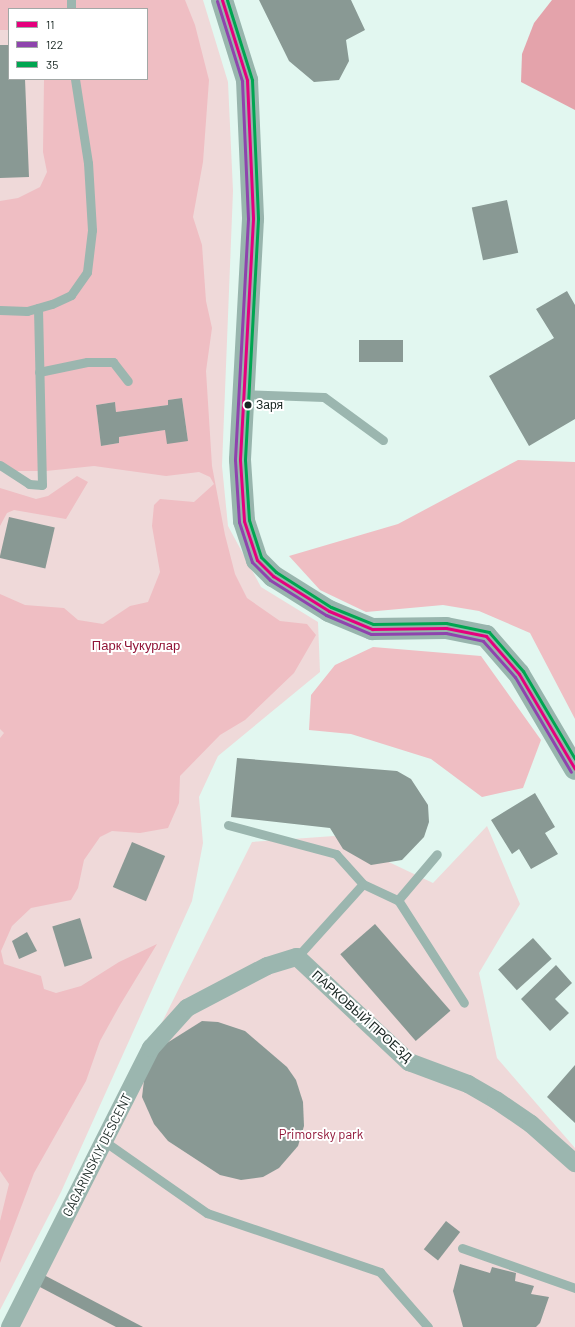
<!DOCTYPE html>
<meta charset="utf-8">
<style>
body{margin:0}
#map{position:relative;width:575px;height:1327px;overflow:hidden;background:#e2f7f0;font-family:Barlow,sans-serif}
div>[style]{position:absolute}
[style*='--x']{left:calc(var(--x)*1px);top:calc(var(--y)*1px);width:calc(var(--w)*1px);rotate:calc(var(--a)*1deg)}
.green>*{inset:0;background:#efd9d9}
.forest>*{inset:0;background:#efbec3}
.water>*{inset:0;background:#e4a3ab}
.building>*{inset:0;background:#899994;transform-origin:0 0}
.lane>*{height:9px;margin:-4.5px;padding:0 4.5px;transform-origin:4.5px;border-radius:4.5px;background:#9bb6af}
.street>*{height:18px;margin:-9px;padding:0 9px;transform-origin:9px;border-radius:9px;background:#9bb6af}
.secondary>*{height:22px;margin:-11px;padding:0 11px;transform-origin:11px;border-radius:11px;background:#98b5ad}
.bus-1>*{height:3px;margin:-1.5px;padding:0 1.5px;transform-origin:1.5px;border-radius:1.5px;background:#e5007d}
.bus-2>*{height:3px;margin:-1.5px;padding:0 1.5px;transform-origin:1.5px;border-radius:1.5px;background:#8e44ad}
.bus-3>*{height:3px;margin:-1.5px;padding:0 1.5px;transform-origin:1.5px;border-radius:1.5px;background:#00a651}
.dots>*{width:11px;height:11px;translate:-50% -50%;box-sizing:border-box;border:2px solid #fff;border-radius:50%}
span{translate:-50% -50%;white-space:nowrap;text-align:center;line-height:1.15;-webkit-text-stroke:4px #fff;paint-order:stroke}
.bus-label{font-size:12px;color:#172521}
.left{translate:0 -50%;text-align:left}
.park-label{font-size:13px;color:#911538}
.street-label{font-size:13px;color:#172521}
.legend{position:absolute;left:8px;top:8px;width:140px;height:72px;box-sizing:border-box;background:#fff;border:1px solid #a2a8a6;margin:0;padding:5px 7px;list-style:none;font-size:12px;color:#172521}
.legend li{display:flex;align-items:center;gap:8px;height:20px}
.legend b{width:20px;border:1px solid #a2a8a6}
</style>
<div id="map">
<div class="green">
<div style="clip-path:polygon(evenodd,0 0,203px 0,228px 82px,233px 191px,222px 466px,228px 526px,261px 587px,318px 622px,320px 672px,218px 756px,199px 797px,203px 843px,192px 901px,61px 1192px,0 1310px,0 0,9px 9px,147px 9px,147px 79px,9px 79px,9px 9px)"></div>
<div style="clip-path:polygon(487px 826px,520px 904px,479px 973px,497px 1058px,575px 1148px,575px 1327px,10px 1327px,252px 842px,334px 836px,433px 883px)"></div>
</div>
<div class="forest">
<div style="clip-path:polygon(evenodd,0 0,185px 0,195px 25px,209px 80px,203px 162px,193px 217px,202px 245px,206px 301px,212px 328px,206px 371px,212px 466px,225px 535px,235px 574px,247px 598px,280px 621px,307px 624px,316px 635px,294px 673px,245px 720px,220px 735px,180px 776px,179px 803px,168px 828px,140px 833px,112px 831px,100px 837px,84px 860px,78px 888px,71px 900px,31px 908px,12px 926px,1px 951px,4px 964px,41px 976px,44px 989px,56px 993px,81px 986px,119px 962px,157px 944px,120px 1005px,100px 1041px,86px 1081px,34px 1173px,0 1263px,0 1221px,9px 1184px,0 1171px,0 738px,4px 733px,0 729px,0 594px,25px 605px,64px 608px,78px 620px,103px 624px,130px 606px,148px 602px,160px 572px,152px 526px,154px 505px,160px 499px,194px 502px,214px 484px,210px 477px,199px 472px,166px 476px,94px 466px,46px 471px,0 471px,0 201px,18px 198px,40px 187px,47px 172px,43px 152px,44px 79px,147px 79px,147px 9px,9px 9px,9px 30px,0 30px,0 0,182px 398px,188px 441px,165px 430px,119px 437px,119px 443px,101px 446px,96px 405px,115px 402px,116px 412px,168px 405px,168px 400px,182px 398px)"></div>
<div style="clip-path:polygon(518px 460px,575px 462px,575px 719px,530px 633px,479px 611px,443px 605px,366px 612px,320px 590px,289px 556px,398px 524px)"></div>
<div style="clip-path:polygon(77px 476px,88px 482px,66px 519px,14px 510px,7px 513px,0 526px,0 488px,36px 499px,48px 496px)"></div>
<div style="clip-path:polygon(373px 647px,481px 656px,541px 740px,523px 788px,482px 797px,431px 759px,351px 734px,309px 730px,311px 695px,335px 665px)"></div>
</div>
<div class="water">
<div style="clip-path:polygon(552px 0,575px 0,575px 110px,521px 82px,522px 54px,534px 23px)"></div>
</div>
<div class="building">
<div style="clip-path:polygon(259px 0,351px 0,365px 30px,346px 40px,349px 61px,339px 80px,314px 82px,289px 61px)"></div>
<div style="clip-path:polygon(0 45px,9px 45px,9px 79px,25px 79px,29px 177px,0 178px)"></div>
<div style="left:507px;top:200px;width:54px;height:36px;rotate:78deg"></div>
<div style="clip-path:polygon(567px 291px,575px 305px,575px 419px,529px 446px,489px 376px,554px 338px,536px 309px)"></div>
<div style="left:359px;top:340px;width:44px;height:22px"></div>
<div style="clip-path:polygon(182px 398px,188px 441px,167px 444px,165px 430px,119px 437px,119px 443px,101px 446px,96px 405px,115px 402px,116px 412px,168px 405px,168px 400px)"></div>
<div style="left:9px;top:517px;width:47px;height:42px;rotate:13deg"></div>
<div style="clip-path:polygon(237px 758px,397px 771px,411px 779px,428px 805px,429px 822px,424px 837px,402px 860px,371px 865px,343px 849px,330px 828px,231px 817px)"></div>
<div style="clip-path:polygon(535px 793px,555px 827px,545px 833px,558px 854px,531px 869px,519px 849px,512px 854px,491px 820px)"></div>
<div style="left:132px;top:842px;width:36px;height:49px;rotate:23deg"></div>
<div style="left:80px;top:918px;width:42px;height:29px;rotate:73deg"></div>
<div style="left:375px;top:924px;width:115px;height:46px;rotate:49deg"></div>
<div style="clip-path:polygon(27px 932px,37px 951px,19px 959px,12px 941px)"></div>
<div style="left:533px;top:938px;width:28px;height:47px;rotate:48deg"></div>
<div style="clip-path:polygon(556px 965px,572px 983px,555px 999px,569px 1013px,550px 1031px,521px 999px)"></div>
<div style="clip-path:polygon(202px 1021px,218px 1022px,245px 1031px,287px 1067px,296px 1080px,303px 1102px,304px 1126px,298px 1146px,279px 1168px,263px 1177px,241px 1180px,220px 1175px,168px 1141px,154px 1124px,142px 1097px,145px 1072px,159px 1048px)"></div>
<div style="clip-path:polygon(575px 1065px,575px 1123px,547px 1097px)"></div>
<div style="left:446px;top:1221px;width:18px;height:36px;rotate:38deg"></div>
<div style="clip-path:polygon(460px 1264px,490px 1273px,492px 1267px,516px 1273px,515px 1281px,534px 1286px,531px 1294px,549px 1297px,540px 1323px,536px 1327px,463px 1327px,453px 1291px)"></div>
<div style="clip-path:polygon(44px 1275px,143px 1327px,116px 1327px,38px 1286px)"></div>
</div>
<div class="lane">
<div style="--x:71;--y:9;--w:9;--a:-90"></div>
<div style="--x:0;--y:310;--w:27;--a:2"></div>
<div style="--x:27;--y:311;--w:26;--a:-16"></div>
<div style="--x:52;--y:304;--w:21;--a:-25"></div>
<div style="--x:71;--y:295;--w:28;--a:-55"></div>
<div style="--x:87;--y:272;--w:42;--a:-83.2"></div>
<div style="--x:92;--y:230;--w:67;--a:-93.4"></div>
<div style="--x:88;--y:163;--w:85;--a:-98.8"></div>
<div style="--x:39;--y:372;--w:49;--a:-11.8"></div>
<div style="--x:87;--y:362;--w:26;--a:0"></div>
<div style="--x:113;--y:362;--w:24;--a:52"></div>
<div style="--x:243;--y:394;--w:81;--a:2.1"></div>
<div style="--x:324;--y:397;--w:73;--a:36.1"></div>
<div style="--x:0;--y:465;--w:35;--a:33"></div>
<div style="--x:29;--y:484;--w:13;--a:4"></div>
<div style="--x:42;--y:485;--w:177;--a:-91.3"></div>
<div style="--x:228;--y:825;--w:112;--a:15"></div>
<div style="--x:336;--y:854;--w:40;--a:48"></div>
<div style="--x:398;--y:900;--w:60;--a:-49.7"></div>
<div style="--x:297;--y:957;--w:98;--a:-47.9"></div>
<div style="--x:363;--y:884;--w:38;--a:25"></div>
<div style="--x:398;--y:900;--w:122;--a:57.3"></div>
<div style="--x:104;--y:1141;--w:126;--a:35"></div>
<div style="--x:207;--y:1213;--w:183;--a:18.8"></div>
<div style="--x:380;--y:1272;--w:73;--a:48.9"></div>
<div style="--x:462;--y:1248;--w:120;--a:19.5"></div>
</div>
<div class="street">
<div style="--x:10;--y:1327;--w:313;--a:-63.2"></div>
<div style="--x:151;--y:1048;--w:54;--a:-48"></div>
<div style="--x:187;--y:1008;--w:90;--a:-27.7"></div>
<div style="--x:267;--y:966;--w:31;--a:-17"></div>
<div style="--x:297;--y:957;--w:154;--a:43.2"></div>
<div style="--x:409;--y:1062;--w:63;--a:20.4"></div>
<div style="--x:468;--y:1084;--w:32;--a:30"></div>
<div style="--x:496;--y:1100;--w:42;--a:34.4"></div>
<div style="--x:531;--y:1124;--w:59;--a:41.6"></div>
</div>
<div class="secondary">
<div style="--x:222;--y:0;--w:84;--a:72.6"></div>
<div style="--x:247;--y:80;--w:139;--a:87.5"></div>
<div style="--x:253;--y:219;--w:241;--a:93.1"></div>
<div style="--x:240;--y:460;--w:61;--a:86.2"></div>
<div style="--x:244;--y:521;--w:41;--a:71.6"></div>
<div style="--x:257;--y:560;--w:23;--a:45"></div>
<div style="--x:273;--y:576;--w:66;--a:32"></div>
<div style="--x:329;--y:611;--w:47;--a:22.7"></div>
<div style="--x:372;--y:629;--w:74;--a:-0.8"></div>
<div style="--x:446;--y:628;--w:41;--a:11.3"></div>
<div style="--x:486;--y:636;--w:50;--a:49"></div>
<div style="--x:519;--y:674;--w:110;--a:59.5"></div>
</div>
<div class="bus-1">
<div style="--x:222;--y:0;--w:84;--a:72.6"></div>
<div style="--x:247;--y:80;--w:139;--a:87.5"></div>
<div style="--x:253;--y:219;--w:241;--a:93.1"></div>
<div style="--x:240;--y:460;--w:61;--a:86.2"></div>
<div style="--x:244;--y:521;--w:41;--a:71.6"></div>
<div style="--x:257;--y:560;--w:23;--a:45"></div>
<div style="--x:273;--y:576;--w:66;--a:32"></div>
<div style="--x:329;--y:611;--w:47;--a:22.7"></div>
<div style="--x:372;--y:629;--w:74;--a:-0.8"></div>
<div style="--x:446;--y:628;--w:41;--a:11.3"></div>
<div style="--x:486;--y:636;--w:50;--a:49"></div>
<div style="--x:519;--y:674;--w:110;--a:59.5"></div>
</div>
<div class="bus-2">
<div style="--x:217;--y:1;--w:84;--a:72.6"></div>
<div style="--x:242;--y:81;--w:138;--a:87.5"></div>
<div style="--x:248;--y:219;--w:241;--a:93.1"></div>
<div style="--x:235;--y:460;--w:62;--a:86.3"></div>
<div style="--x:239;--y:522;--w:42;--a:72"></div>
<div style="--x:252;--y:562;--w:25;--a:45"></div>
<div style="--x:270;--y:580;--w:66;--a:32"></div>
<div style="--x:326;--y:615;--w:49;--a:22.9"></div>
<div style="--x:371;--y:634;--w:75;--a:-0.8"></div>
<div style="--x:446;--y:633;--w:38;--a:12"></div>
<div style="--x:483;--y:641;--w:48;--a:48.4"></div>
<div style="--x:515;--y:677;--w:110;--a:59.5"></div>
</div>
<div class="bus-3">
<div style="--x:227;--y:0;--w:84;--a:72.6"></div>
<div style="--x:252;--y:80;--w:139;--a:87.5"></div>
<div style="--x:258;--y:219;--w:241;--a:93.1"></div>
<div style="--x:245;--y:460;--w:60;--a:86.2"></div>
<div style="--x:249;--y:520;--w:39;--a:72"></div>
<div style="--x:261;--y:557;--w:21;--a:45"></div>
<div style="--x:276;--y:572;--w:65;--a:32.5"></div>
<div style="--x:331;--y:607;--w:45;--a:22"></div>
<div style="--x:373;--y:624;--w:73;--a:-0.8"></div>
<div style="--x:446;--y:623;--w:44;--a:11.8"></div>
<div style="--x:489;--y:632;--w:52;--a:48.9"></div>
<div style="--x:523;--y:671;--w:102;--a:59.4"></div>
</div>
<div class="dots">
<div style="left:248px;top:405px;background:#172521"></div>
</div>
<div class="bus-label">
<span class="left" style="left:256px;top:405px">Заря</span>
</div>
<div class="park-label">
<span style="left:136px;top:645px">Парк Чукурлар</span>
<span style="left:321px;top:1134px">Primorsky park</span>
</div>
<div class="street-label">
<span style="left:362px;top:1016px;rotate:42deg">ПАРКОВЫЙ ПРОЕЗД</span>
<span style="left:97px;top:1155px;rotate:-63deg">GAGARINSKIY DESCENT</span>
</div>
<ul class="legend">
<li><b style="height:5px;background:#e5007d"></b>11</li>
<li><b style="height:5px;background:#8e44ad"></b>122</li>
<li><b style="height:5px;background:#00a651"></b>35</li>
</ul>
</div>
